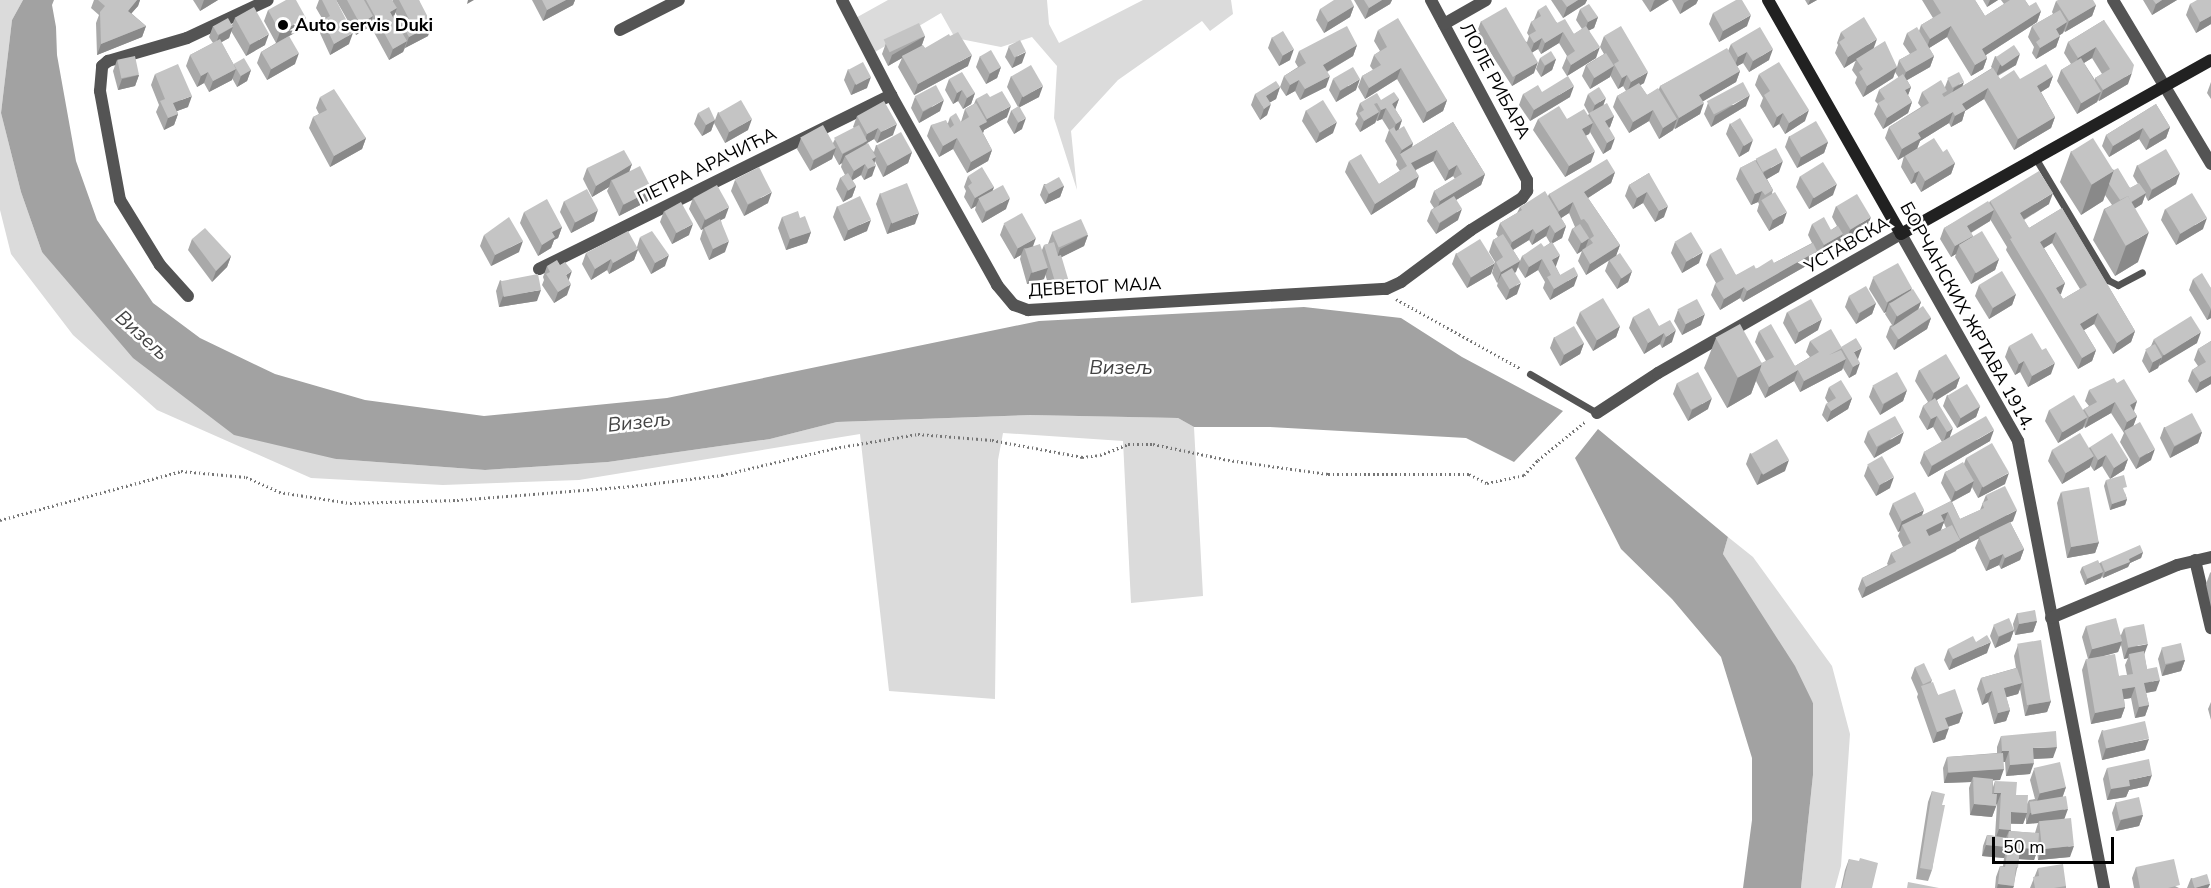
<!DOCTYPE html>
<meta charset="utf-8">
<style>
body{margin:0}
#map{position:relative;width:2211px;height:888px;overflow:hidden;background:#fff;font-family:"Nunito Sans",sans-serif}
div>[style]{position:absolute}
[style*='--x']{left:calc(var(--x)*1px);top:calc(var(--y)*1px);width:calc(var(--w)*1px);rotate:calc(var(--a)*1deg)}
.green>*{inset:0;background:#dbdbdb}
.water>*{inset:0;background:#a2a2a2}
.path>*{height:3px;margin-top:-1.5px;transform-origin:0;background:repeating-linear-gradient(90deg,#767676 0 1.5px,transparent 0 4.5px)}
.lane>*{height:7px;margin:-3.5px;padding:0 3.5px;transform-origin:3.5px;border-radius:3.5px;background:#545454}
.street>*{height:12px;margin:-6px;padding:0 6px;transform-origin:6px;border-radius:6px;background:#545454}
.secondary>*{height:12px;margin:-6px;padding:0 6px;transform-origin:6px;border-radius:6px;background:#212121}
.wall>*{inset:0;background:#a9a9a9}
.shaded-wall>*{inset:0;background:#898989}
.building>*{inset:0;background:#c4c4c4;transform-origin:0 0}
.dots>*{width:16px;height:16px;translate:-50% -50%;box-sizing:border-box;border:3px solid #fff;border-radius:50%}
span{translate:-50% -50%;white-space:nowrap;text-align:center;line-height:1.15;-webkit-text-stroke:5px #fff;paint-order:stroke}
.poi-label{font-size:18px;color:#000;font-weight:700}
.left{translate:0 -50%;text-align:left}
.street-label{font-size:18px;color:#000}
.water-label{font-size:20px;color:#434343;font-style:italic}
.scale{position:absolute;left:1992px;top:837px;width:122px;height:27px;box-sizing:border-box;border:3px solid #000;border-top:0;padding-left:8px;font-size:18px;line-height:21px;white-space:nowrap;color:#000;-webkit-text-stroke:4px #fff;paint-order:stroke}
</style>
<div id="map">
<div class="green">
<div style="clip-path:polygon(0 0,23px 0,12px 20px,1px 113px,21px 192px,42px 252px,336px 459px,485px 470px,608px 462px,770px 439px,837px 422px,1030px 415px,1178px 418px,1194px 427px,1203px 596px,1131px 603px,1123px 441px,1003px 433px,998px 460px,995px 699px,889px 691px,860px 434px,579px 480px,443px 485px,311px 478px,157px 410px,73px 335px,11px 254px,0 210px)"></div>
<div style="clip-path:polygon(888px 0,1047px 0,1049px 24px,1059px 43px,1143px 0,1231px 0,1233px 14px,1210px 31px,1202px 21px,1118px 80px,1071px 131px,1077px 190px,1054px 118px,1057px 66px,1032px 37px,1001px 47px,955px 38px,941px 13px,870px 55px,852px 20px)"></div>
<div style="clip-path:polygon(1728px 537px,1753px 557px,1832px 666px,1850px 734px,1841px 866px,1835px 888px,1801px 888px,1813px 775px,1813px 703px,1723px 554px)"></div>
</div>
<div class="water">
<div style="clip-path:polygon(23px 0,54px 0,52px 5px,56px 27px,57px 55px,76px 161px,97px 220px,153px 303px,200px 338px,275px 374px,365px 400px,484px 416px,667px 398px,1039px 321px,1304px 307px,1401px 318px,1462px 357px,1563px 411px,1514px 462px,1466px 438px,1270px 427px,1194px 427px,1178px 418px,1030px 415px,837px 422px,770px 439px,608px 462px,485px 470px,336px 459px,234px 435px,133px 358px,42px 252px,21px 192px,1px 113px,12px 20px)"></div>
<div style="clip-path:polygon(1598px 429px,1728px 537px,1723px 554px,1795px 666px,1813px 703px,1813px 775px,1801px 888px,1743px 888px,1752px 820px,1752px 758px,1721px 657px,1672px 599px,1621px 549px,1575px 458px)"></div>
</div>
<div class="path">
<div style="--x:1396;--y:299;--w:143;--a:29.2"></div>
<div style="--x:0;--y:520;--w:188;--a:-15.1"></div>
<div style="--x:181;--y:471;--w:65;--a:5.3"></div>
<div style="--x:246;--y:477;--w:36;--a:24"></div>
<div style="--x:279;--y:492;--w:72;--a:8.8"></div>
<div style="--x:350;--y:503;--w:107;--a:-1.6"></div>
<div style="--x:457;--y:500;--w:176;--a:-4.6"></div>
<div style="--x:632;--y:486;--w:91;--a:-7"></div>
<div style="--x:722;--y:475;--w:116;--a:-13.4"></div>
<div style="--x:835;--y:448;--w:84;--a:-9.6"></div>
<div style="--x:918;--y:434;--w:74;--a:4.6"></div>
<div style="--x:992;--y:440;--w:92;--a:10.7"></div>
<div style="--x:1082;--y:457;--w:18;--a:-6"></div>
<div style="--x:1100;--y:455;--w:30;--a:-21"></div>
<div style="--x:1128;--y:444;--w:25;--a:0"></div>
<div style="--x:1153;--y:444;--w:77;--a:12"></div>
<div style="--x:1228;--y:460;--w:101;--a:8"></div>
<div style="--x:1328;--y:474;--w:141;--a:0"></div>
<div style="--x:1469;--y:474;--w:20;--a:27"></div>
<div style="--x:1487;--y:483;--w:38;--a:-12"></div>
<div style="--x:1524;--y:475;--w:21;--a:-47"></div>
<div style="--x:1538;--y:460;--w:62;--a:-39.1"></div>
</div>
<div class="lane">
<div style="--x:2036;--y:159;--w:141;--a:59.2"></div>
<div style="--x:2108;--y:280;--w:11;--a:27"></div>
<div style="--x:2118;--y:285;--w:27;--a:-28"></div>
<div style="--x:1530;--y:374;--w:78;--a:30.2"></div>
</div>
<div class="street">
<div style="--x:842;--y:0;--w:107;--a:62.7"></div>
<div style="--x:891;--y:95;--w:218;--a:60.8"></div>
<div style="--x:997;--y:285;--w:26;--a:50"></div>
<div style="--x:1014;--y:305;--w:15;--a:20"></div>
<div style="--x:1028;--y:310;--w:359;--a:-3.4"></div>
<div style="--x:1386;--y:289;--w:17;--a:-25"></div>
<div style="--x:1401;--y:282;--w:87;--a:-36.6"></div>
<div style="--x:1471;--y:230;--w:60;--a:-32.1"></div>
<div style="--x:1522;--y:198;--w:9;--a:-54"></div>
<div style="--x:1527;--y:191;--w:11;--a:-90"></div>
<div style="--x:1527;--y:180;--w:204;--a:-118.1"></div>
<div style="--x:2113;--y:0;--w:191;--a:59.1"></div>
<div style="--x:1444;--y:24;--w:48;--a:-29.7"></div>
<div style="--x:620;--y:30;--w:66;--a:-27"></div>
<div style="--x:539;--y:269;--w:393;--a:-26.3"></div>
<div style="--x:188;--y:296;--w:42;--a:-132.1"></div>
<div style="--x:160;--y:265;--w:76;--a:-121.6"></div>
<div style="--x:120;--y:200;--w:111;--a:-100.4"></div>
<div style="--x:100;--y:91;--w:25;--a:-85"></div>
<div style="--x:102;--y:66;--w:8;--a:-40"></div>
<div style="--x:108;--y:61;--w:82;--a:-16.2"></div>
<div style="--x:187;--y:38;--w:89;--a:-25.1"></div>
<div style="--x:1597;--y:413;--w:73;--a:-33.3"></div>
<div style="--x:1658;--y:373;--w:280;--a:-29.8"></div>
<div style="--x:1901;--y:234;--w:238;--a:60.5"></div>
<div style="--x:2018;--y:441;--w:455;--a:79.1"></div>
<div style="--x:2195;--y:560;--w:70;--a:76.8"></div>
<div style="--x:2051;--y:618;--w:137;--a:-22.8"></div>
<div style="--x:2177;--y:565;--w:35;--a:-13"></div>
</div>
<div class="secondary">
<div style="--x:1768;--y:0;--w:269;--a:60.4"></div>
<div style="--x:1901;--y:234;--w:355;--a:-29.3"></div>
</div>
<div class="wall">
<div style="clip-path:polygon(94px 0,140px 0,138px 6px,131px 13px,146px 26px,142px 37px,97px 55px,96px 23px,99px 15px,91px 8px)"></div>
<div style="clip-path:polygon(193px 0,218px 0,200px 11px)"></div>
<div style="clip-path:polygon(319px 0,336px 0,349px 44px,330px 55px,319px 31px,323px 20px,316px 8px)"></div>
<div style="clip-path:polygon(evenodd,336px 0,392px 0,393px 1px,393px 0,419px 0,428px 36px,405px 48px,403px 52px,389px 60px,370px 25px,369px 27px,356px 35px,336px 0,395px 12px,401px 23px,400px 27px,394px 17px,395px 12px)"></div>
<div style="clip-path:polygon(532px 0,575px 0,573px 5px,543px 21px)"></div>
<div style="clip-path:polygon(1354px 0,1392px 0,1390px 4px,1365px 19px)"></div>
<div style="clip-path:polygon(1551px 0,1587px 0,1585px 4px,1563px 18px)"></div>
<div style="clip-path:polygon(1642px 0,1669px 0,1650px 12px)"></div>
<div style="clip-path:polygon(1672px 0,1698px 0,1696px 4px,1680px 14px)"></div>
<div style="clip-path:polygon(1805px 0,1817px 0,1808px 5px)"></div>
<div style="clip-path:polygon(1922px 0,1975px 0,1985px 16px,2004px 4px,2001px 0,2025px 0,2029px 6px,2041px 11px,2037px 22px,1986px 55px,1987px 58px,1983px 69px,1971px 76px,1947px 37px,1929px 48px,1934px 56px,1930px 67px,1907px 80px,1911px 87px,1908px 95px,1912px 102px,1908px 113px,1883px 129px,1874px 114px,1878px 104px,1875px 101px,1879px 90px,1899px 78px,1895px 72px,1893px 78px,1863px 97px,1855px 83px,1857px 77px,1852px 70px,1856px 60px,1844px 68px,1835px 53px,1838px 45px,1837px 43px,1841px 32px,1874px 49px,1897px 67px,1899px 60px,1910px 54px,1903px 44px,1907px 33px,1919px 31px,1921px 25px,1933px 18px)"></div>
<div style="clip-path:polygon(1983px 0,1998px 0,1987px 7px)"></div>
<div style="clip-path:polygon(2143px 0,2177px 0,2152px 15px)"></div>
<div style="clip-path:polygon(2211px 0,2211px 24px,2196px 33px,2186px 15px,2190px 4px)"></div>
<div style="clip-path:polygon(2056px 1px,2096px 5px,2092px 16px,2065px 32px,2064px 31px,2063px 33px,2060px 35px,2056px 47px,2036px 59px,2032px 53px,2034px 47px,2028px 37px,2032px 26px,2053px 14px,2052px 12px)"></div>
<div style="clip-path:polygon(1354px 6px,1350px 17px,1324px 33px,1316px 20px,1320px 9px)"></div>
<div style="clip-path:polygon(1580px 9px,1598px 17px,1594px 28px,1589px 30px,1596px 58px,1567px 76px,1562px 68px,1567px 56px,1559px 43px,1541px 54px,1538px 49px,1532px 52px,1534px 73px,1512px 86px,1477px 32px,1481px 21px,1527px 42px,1529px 36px,1527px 33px,1531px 22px,1534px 20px,1538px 10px,1574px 34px,1582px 29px,1576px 20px)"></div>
<div style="clip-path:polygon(268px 10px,306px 18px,302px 29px,289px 36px,295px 64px,267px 80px,257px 63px,261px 52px,276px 43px,264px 21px)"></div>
<div style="clip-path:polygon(1713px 13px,1747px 26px,1719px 42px,1709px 24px)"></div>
<div style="clip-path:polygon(235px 18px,265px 45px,246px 56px,231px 31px,229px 38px,221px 42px,234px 65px,234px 64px,251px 70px,247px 81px,237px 87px,232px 78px,232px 80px,209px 92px,204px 83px,197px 87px,186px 66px,190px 55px,213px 43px,209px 37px,213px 26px,232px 25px)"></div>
<div style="clip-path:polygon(evenodd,2104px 20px,2128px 84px,2099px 101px,2098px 100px,2097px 102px,2077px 114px,2057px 81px,2061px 70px,2071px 64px,2064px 53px,2068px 42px,2104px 20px,2092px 58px,2102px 74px,2095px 78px,2095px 80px,2084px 63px,2092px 58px)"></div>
<div style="clip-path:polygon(1378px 30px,1447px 100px,1443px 111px,1423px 123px,1397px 79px,1365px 99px,1358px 87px,1362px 76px,1373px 70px,1370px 66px,1374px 55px,1380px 51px,1374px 41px)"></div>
<div style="clip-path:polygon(925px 36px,922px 45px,925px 48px,968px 66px,914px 95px,898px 67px,902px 58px,888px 66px,882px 54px,886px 43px)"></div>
<div style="clip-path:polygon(1604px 36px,1644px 83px,1640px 85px,1647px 95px,1659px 89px,1660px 86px,1728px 51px,1731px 44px,1769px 60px,1749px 72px,1743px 63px,1737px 66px,1740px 71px,1736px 82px,1703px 101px,1700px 114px,1675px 129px,1674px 128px,1673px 130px,1659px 139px,1649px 121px,1629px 133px,1613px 107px,1617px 96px,1626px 91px,1623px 86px,1618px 89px,1610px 75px,1610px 77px,1590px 89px,1582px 76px,1586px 65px,1604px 54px,1600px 47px)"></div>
<div style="clip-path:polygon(1272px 37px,1290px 60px,1279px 66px,1268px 48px)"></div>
<div style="clip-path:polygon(1357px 45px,1353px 56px,1327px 72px,1326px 87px,1300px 100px,1295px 91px,1286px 96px,1280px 87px,1284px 76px,1298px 67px,1295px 62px,1299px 51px)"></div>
<div style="clip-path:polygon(1009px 46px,1022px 63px,1012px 68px,1005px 57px)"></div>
<div style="clip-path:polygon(980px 56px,1001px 67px,997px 78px,986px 84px,976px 67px)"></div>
<div style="clip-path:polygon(1995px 56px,2016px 65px,1998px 76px,2000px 79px,2020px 79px,2053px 76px,2049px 87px,2041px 92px,2055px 117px,2051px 128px,2014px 150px,1984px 99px,1965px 111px,1962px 121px,1951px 127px,1949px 123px,1920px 141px,1917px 148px,1943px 152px,1955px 163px,1951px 174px,1921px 192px,1915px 182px,1911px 184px,1901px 167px,1904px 156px,1898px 160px,1885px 138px,1889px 127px,1921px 107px,1918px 103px,1922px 92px,1945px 87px,1948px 79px,1963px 86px,1992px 68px,1991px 67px)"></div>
<div style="clip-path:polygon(1540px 58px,1556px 59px,1552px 70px,1541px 77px,1536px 69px)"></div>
<div style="clip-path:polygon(117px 60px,139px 75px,135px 86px,118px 90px,113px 71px)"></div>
<div style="clip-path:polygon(848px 69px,867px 88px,851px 95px,844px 80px)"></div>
<div style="clip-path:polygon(155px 74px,188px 107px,177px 111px,178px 114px,174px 125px,164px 130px,156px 112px,159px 105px,151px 85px)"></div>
<div style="clip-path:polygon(1759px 74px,1805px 121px,1785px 134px,1779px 124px,1773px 128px,1760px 106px,1763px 98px,1755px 85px)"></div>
<div style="clip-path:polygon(1011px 76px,1039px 97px,1020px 107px,1022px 129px,1014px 134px,1007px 122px,1011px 111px,1018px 107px,1007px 87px)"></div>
<div style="clip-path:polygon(949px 79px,975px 93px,971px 104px,963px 109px,958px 101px,953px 104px,945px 90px)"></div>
<div style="clip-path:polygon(1333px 79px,1356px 90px,1336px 102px,1329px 90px)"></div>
<div style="clip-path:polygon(2211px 82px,2211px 99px,2207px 93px)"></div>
<div style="clip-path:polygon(1280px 87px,1276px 99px,1270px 102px,1267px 115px,1260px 120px,1251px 105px,1255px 94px)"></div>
<div style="clip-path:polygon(1542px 92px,1570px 97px,1530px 121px,1519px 105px,1523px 94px)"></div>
<div style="clip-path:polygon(1588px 94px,1604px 105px,1614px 116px,1610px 127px,1609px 128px,1611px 149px,1603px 154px,1590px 132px,1589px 134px,1586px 135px,1591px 162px,1565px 177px,1533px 130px,1538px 119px,1567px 119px,1588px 115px,1589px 114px,1584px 105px)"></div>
<div style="clip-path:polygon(320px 97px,366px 138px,362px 149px,330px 167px,309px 128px,313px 117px,319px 114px,316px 108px)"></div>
<div style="clip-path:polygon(915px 97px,940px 111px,919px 123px,911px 108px)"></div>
<div style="clip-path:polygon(990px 97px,1007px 117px,984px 130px,983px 133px,992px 150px,988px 161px,967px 173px,953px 149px,939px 157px,927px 136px,931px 125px,948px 123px,950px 117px,961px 122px,965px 109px,974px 104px,976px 99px)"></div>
<div style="clip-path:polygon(1399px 99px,1395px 109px,1402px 120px,1399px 129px,1413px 143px,1412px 147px,1453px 122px,1485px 174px,1481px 185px,1456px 200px,1458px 220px,1436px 234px,1427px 221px,1431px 210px,1434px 208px,1430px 202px,1434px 191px,1455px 179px,1453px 176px,1445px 181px,1433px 161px,1416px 170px,1415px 187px,1371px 215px,1345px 172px,1349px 161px,1379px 184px,1400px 171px,1396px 165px,1397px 161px,1385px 141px,1389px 130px,1382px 119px,1377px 121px,1377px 120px,1375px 123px,1360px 132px,1355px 124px,1358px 118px,1356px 114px,1360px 103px,1381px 100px)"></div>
<div style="clip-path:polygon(1708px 103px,1746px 106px,1711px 127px,1704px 114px)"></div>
<div style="clip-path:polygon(2156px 104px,2170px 127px,2166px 138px,2146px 150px,2139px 139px,2109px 157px,2102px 146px,2106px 135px)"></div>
<div style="clip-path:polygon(1306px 110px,1333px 133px,1316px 143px,1302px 121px)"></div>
<div style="clip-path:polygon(718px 112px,748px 130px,725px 143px,714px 123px,711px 131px,702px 136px,694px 124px,698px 113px,715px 120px)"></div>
<div style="clip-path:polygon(857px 116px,893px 135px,877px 143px,874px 139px,867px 143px,866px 144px,874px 152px,876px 145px,912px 152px,908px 163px,883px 177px,875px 161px,872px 176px,864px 180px,861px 175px,852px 180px,856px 186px,852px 197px,843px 202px,836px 189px,840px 178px,845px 175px,841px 167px,842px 163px,839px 165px,833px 154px,832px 159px,810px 171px,797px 149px,801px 138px,833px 143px,835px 139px,854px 128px,853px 127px)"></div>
<div style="clip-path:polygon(1730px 123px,1749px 151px,1739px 157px,1726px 134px)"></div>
<div style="clip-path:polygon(1789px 136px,1828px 142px,1824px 153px,1797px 168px,1785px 147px)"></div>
<div style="clip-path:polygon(2071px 151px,2114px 170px,2130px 188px,2138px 184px,2133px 176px,2137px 165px,2176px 184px,2148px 201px,2145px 195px,2142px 204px,2135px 208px,2138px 262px,2115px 276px,2093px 240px,2104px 209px,2112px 205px,2105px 195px,2103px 201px,2081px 215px,2060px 182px)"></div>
<div style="clip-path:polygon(1756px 159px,1779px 172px,1767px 179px,1773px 190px,1772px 193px,1783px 223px,1769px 231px,1757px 211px,1759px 204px,1758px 202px,1751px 205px,1736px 179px,1740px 168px,1756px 160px)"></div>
<div style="clip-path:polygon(632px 164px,629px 171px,652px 190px,648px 201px,619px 216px,607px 191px,609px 187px,592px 197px,583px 179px,587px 168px)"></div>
<div style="clip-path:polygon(evenodd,1615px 172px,1611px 183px,1588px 198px,1620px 245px,1616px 255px,1632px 271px,1628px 282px,1617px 289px,1605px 271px,1609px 260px,1586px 275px,1578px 261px,1582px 251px,1577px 254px,1568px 240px,1572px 229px,1575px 227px,1569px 213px,1561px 218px,1566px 226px,1562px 238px,1553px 243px,1556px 267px,1560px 275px,1574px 286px,1550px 300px,1543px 288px,1545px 282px,1538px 270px,1525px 278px,1518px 267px,1515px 273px,1517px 294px,1506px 300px,1497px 286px,1498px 282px,1497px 283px,1492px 273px,1495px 262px,1489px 252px,1493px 240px,1498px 237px,1496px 234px,1500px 223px,1517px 213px,1520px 207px,1548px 196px,1549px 194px,1615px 172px,1546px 236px,1550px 243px,1544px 247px,1522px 256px,1520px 261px,1513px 250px,1529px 240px,1532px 245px,1546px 236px)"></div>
<div style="clip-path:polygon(1649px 173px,1664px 217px,1655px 222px,1643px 203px,1633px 209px,1625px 196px,1629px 185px)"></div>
<div style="clip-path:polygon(968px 176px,994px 187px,992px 191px,1006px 209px,982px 223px,975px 210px,976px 206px,971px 209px,964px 197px,966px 191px,964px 187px)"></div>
<div style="clip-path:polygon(1800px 176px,1833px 195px,1809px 209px,1796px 187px)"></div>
<div style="clip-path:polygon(735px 180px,768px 203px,744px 216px,731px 191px)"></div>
<div style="clip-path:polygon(1044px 184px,1064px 186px,1060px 197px,1045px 204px,1040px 195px)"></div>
<div style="clip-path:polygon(880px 193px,915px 224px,887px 234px,876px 204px)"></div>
<div style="clip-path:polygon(693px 198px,725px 218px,721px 220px,725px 252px,709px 260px,700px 239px,703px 229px,701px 230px,689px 209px)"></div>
<div style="clip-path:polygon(564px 201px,594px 221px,571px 233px,560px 212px)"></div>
<div style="clip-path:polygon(evenodd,1990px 201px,2049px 204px,2024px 220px,2029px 228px,2062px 208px,2135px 331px,2131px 342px,2113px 354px,2094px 324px,2084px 330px,2096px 350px,2092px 361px,2078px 369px,2006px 250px,2007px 247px,1990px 219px,1990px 221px,1971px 233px,1973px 236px,1972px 237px,1999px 259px,1995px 270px,1971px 284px,1955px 257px,1956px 254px,1951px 257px,1940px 239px,1944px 228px,1989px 203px,1990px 201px,2052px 243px,2080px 289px,2063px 299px,2060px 294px,2065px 283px,2044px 248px,2052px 243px)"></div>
<div style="clip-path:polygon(837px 206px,867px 231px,844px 241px,833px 217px)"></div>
<div style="clip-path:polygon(1836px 206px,1867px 228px,1846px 241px,1843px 236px,1839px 245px,1820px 256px,1817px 252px,1813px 262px,1743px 302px,1740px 298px,1720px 310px,1711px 295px,1715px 284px,1716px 283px,1706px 265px,1710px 254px,1736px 275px,1774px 263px,1812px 243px,1808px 235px,1812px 224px,1831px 230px,1837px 226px,1832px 217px)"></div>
<div style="clip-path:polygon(2165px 209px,2203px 229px,2176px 245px,2161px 220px)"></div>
<div style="clip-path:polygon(664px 211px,689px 235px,672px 244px,660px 222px)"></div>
<div style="clip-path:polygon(524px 212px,562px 227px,558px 238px,554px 240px,551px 248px,538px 256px,520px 223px)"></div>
<div style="clip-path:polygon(782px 217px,800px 218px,811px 232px,807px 243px,786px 250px,778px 228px)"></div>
<div style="clip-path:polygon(1004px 224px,1033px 246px,1042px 250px,1044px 245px,1048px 244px,1052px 233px,1088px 235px,1084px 246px,1061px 257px,1065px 293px,1052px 296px,1045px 274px,1044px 279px,1027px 284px,1020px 259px,1021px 255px,1014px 259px,1000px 235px)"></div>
<div style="clip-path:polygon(484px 235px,519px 252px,491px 266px,480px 246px)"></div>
<div style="clip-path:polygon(640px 237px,665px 266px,651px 274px,638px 250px,634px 260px,609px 274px,607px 270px,591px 280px,582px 264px,586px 253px,637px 247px)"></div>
<div style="clip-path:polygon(192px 239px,231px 256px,227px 267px,212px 282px,188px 250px)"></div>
<div style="clip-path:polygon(1675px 242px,1699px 263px,1682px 273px,1671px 253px)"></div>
<div style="clip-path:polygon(1456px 253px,1491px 274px,1467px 288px,1452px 264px)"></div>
<div style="clip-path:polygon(547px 266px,568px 280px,567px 295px,554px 303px,542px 285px,544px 280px,543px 277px)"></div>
<div style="clip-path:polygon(1873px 278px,1911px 290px,1921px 302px,1918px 309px,1931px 318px,1927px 329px,1894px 350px,1886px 337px,1890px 326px,1892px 325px,1885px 314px,1886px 312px,1884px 313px,1869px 289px)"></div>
<div style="clip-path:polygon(2193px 279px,2211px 288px,2211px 318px,2207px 320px,2189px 290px)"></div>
<div style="clip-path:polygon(500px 280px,537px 301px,499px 307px,496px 291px)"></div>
<div style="clip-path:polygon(1979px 285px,2016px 294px,2012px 305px,1989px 319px,1975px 296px)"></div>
<div style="clip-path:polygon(1849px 296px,1876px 303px,1872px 314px,1856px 324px,1845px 307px)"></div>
<div style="clip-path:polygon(1678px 310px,1701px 325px,1682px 335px,1674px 321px)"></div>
<div style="clip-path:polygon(1580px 312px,1620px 326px,1616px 337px,1593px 351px,1576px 323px)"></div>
<div style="clip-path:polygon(1787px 312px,1818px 330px,1795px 344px,1783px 323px)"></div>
<div style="clip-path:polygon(1633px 317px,1659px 326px,1672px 342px,1662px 348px,1660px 344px,1644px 354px,1629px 328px)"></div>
<div style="clip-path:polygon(1759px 331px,1795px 366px,1810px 357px,1806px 352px,1810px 341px,1841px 347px,1858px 359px,1856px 374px,1849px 378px,1843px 368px,1842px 370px,1800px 392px,1794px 381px,1765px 398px,1756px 381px,1751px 394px,1727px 408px,1704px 368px,1716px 338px,1762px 363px,1766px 361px,1755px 342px)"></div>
<div style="clip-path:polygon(1554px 337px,1584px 343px,1580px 354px,1560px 366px,1550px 348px)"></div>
<div style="clip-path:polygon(2154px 339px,2197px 343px,2159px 365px,2158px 368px,2149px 373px,2142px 361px,2146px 350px,2151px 346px)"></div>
<div style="clip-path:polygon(2211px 341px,2211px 384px,2196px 393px,2188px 381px,2192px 370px,2198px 366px,2194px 360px,2198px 349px)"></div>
<div style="clip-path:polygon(2009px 346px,2051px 374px,2028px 387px,2020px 372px,2015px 375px,2005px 357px)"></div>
<div style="clip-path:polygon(1919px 370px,1960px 377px,1956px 388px,1937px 400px,1950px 437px,1990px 441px,1928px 477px,1920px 463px,1924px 452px,1942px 442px,1933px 427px,1927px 430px,1919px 417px,1923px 406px,1928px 402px,1915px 381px)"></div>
<div style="clip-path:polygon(1677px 383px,1708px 409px,1688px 421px,1673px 394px)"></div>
<div style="clip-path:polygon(2117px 383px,2137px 401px,2134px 411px,2137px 416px,2133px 426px,2151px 460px,2136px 469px,2120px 442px,2124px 433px,2111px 413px,2085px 428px,2084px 426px,2083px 428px,2058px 443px,2045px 421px,2049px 410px,2083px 410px,2084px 409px,2089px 406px,2085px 401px,2089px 390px)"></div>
<div style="clip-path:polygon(1873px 386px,1907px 390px,1903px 401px,1880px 415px,1869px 397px)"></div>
<div style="clip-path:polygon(1829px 387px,1852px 398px,1848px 409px,1827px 422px,1822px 415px,1826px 404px,1828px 403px,1825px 398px)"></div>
<div style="clip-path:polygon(1947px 395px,1980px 406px,1976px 417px,1957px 428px,1943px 406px)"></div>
<div style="clip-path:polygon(2164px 427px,2202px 432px,2198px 443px,2170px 458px,2160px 438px)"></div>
<div style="clip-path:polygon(1868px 431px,1900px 443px,1874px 458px,1864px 442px)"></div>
<div style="clip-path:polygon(2090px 447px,2128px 459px,2124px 470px,2110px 479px,2102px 466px,2094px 471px,2090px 465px,2090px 467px,2062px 484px,2048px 461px,2052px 450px,2089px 448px)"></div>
<div style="clip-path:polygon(1750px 453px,1785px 471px,1757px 485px,1746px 464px)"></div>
<div style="clip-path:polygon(evenodd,1966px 458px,2005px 484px,1978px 498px,1972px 487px,1970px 492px,1952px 502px,1960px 519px,1980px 510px,1986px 495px,2013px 521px,2010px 522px,2024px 549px,2020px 560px,2001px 569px,1999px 565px,1986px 571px,1975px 548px,1979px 538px,1862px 598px,1858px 589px,1862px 578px,1888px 565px,1887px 564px,1891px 553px,1903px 547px,1898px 536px,1900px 531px,1898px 532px,1889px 514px,1893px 503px,1922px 516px,1951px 501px,1941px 483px,1945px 472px,1964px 464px,1966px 458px,1944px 523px,1946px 528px,1941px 530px,1943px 524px,1944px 523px)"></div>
<div style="clip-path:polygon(1868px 465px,1890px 488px,1876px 496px,1864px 476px)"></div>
<div style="clip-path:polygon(2106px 480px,2125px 493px,2127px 499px,2125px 505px,2110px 510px,2104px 486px)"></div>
<div style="clip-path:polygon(2061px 492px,2099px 542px,2095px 553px,2067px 558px,2057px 503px)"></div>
<div style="clip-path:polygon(2143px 552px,2141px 558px,2130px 563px,2128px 567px,2103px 578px,2102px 576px,2101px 578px,2085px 585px,2080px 572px,2082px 567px,2100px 563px,2101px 562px)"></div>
<div style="clip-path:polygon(2211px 572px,2211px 607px,2206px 584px,2210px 573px)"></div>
<div style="clip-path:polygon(2017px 613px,2037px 621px,2033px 632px,2015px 635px,2014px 630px,2010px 641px,1995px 648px,1990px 636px,1994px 625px,2014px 630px,2013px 624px)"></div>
<div style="clip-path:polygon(evenodd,2086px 626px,2121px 635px,2124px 628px,2144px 654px,2147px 669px,2156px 691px,2146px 693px,2149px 705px,2145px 716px,2135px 718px,2131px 698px,2124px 699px,2125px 707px,2121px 718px,2091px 724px,2082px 670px,2086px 659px,2088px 659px,2082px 637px,2086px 626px,2121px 645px,2124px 659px,2128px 658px,2125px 665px,2127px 675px,2119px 676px,2104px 656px,2118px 652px,2121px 645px)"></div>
<div style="clip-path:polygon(1976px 642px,1987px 653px,1949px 670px,1944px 660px,1948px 649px)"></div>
<div style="clip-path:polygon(2018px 645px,2051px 701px,2047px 712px,2025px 716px,2020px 689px,2018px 694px,2006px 697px,2010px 710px,2006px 721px,1994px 724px,1988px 702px,1982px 705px,1977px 689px,1981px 678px,2016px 668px,2014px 656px)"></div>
<div style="clip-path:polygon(2162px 648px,2185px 660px,2181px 671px,2162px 676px,2158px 659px)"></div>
<div style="clip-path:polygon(1915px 667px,1932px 680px,1931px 683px,1938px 695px,1963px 712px,1959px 723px,1948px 727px,1945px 739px,1933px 743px,1917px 697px,1918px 694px,1911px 678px)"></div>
<div style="clip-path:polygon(2211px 702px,2211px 720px,2208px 709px)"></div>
<div style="clip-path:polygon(2102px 730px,2145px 750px,2102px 760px,2098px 741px)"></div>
<div style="clip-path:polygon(evenodd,2001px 736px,2053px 758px,2033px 759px,2030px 774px,2006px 776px,2005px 762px,2003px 762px,2000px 780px,1993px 780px,1993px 787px,1995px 781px,2016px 795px,2027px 804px,2029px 800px,2035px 799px,2030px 780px,2034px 769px,2066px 787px,2063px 796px,2064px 818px,2070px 857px,2038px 860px,2037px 851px,2034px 860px,2019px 859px,2013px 888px,1995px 888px,1996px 877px,2000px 866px,2003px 866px,2004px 858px,1982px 856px,1983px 846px,1987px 835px,1995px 836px,1997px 804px,1992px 817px,1970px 815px,1969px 788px,1971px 782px,1944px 783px,1943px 768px,1947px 757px,1997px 753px,1997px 747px,2001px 736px,2026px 817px,2026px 824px,2038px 823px,2035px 833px,2010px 831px,2011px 824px,2023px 824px,2026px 817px)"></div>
<div style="clip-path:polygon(2107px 768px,2148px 786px,2129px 790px,2126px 797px,2107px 800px,2103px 779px)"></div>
<div style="clip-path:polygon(1932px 791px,1942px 805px,1932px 870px,1928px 881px,1916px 879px,1928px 802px)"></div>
<div style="clip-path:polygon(2116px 802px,2143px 815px,2139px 826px,2116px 831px,2112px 813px)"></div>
<div style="clip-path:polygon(1849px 859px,1872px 888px,1841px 888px,1845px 870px)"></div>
<div style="clip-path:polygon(2136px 867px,2179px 888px,2134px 888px,2132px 878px)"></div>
<div style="clip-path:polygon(2038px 868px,2066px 886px,2066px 888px,2030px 888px)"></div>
<div style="clip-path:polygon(2191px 878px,2210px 884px,2208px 888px,2187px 888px)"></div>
</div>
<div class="shaded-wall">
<div style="clip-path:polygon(137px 0,140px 0,138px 6px,124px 22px,128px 11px)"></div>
<div style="clip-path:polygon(204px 0,218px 0,200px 11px)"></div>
<div style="clip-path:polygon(468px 0,474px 0,467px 4px)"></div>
<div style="clip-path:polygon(566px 0,575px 0,573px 5px,543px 21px,547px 10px)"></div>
<div style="clip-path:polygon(1382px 0,1392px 0,1390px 4px,1365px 19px,1369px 8px)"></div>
<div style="clip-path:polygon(1578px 0,1587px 0,1585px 4px,1563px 18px,1567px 7px)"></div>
<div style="clip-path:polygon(1655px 0,1669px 0,1650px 12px,1654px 1px)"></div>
<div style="clip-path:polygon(1689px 0,1698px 0,1696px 4px,1680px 14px,1684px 3px)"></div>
<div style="clip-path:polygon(1810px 0,1817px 0,1808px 5px)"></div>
<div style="clip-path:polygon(1990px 0,1998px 0,1987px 7px)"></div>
<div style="clip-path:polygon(2162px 0,2177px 0,2152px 15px,2156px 4px)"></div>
<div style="clip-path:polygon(2096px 5px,2092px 16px,2065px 32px,2069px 21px)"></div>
<div style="clip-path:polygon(1354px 6px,1350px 17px,1324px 33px,1328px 22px)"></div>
<div style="clip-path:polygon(397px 8px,393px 19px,390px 12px)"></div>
<div style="clip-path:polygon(2041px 11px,2037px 22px,1978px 60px,1982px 49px)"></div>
<div style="clip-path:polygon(1751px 15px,1747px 26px,1719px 42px,1723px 31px)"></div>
<div style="clip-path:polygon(373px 16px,369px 27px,356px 35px,360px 24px)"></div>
<div style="clip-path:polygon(2211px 16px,2211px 24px,2196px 33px,2200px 22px)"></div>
<div style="clip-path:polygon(1598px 17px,1594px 28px,1584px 33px,1588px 22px)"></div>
<div style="clip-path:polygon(306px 18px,302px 29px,276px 43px,280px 32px)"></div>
<div style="clip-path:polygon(2067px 22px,2063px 33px,2052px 40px,2056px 29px)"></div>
<div style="clip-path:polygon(432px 25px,428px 36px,405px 48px,409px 37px)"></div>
<div style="clip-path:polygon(146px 26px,142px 37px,97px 55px,101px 44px)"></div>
<div style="clip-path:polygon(1951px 26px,1947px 37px,1926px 50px,1930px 39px)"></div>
<div style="clip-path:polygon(233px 27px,229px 38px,215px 46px,219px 35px)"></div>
<div style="clip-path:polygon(1563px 32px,1559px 43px,1541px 54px,1545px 43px)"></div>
<div style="clip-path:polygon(353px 33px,349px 44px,330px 55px,334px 44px)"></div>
<div style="clip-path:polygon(269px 34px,265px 45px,246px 56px,250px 45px)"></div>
<div style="clip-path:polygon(925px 36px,921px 47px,902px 56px,902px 58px,888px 66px,892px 55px)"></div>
<div style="clip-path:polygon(2060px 36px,2056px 47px,2036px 59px,2040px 48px)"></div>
<div style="clip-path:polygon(1542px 38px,1538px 49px,1530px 54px,1534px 43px)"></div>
<div style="clip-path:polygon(1877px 39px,1873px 50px,1844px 68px,1848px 57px)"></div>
<div style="clip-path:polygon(407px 41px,403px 52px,389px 60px,393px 49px)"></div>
<div style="clip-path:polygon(1357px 45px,1353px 56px,1319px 76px,1323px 65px)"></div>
<div style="clip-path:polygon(1600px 47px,1596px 58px,1567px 76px,1571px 65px)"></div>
<div style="clip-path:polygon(2096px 47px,2092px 58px,2074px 69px,2078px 58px)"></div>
<div style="clip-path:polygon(1294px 49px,1290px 60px,1279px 66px,1283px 55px)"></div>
<div style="clip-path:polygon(1773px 49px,1769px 60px,1749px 72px,1753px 61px)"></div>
<div style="clip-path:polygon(1026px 52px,1022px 63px,1012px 68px,1016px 57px)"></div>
<div style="clip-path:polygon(1747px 52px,1743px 63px,1734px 68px,1738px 57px)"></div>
<div style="clip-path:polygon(299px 53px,295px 64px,267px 80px,271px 69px)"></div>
<div style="clip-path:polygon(2020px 54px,2016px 65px,1996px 76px,2000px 65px)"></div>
<div style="clip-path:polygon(972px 55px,968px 66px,914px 95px,918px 84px)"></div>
<div style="clip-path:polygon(1934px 56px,1930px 67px,1902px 83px,1906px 72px)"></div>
<div style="clip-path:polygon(1987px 58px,1983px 69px,1971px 76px,1975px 65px)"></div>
<div style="clip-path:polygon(1556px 59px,1552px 70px,1541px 77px,1545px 66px)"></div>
<div style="clip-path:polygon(1538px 62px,1534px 73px,1512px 86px,1516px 75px)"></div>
<div style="clip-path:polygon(1614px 66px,1610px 77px,1590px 89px,1594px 78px)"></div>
<div style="clip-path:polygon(1001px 67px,997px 78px,986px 84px,990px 73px)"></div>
<div style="clip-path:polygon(1897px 67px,1893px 78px,1863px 97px,1867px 86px)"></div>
<div style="clip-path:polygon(1401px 68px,1397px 79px,1365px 99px,1369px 88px)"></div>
<div style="clip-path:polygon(236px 69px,232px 80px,209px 92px,213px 81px)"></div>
<div style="clip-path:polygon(251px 70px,247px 81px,237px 87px,241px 76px)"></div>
<div style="clip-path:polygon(1740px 71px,1736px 82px,1695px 106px,1699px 95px)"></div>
<div style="clip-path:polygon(208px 72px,204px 83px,197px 87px,201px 76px)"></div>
<div style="clip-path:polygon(1648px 72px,1644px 83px,1627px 93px,1631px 82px)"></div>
<div style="clip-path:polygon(2132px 73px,2128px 84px,2099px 101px,2103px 90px)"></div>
<div style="clip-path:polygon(139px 75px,135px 86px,118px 90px,122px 79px)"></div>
<div style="clip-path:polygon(1627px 75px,1623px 86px,1618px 89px,1622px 78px)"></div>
<div style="clip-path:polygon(1330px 76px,1326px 87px,1300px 100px,1305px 89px)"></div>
<div style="clip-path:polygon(2053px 76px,2049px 87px,2033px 97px,2037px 86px)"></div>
<div style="clip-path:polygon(871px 77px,867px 88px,851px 95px,855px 84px)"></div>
<div style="clip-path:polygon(1360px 79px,1356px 90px,1336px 102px,1340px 91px)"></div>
<div style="clip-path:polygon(1299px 80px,1295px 91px,1286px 96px,1290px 85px)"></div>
<div style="clip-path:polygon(1964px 82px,1960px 93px,1950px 99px,1954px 88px)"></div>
<div style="clip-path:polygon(1043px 86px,1039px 97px,1018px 108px,1022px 97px)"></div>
<div style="clip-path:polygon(1574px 86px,1570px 97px,1530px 121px,1534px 110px)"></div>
<div style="clip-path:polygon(1280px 87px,1276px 99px,1262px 107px,1266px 96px)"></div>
<div style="clip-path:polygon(1911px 87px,1907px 98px,1905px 90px)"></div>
<div style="clip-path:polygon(1988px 88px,1984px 99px,1965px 111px,1962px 121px,1951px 127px,1955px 116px,1962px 104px)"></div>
<div style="clip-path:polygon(962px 90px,958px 101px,953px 104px,957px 93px)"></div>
<div style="clip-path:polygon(2101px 91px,2097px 102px,2077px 114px,2081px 103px)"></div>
<div style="clip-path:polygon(975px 93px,971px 104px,963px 109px,967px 98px)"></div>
<div style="clip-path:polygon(1750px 95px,1746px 106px,1711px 127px,1715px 116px)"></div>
<div style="clip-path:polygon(192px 96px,188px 107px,169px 114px,173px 103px)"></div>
<div style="clip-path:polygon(1606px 98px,1602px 109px,1591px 116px,1595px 105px)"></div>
<div style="clip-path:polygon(1399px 99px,1395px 110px,1392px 104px)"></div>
<div style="clip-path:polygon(944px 100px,940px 111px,919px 123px,923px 112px)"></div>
<div style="clip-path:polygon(1447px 100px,1443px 111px,1423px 123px,1427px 112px)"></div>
<div style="clip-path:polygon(1912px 102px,1908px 113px,1883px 129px,1887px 118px)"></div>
<div style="clip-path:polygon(1704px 103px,1700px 114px,1675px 129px,1679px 118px)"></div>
<div style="clip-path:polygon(1271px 104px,1267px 115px,1260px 120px,1264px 109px)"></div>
<div style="clip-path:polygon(1011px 106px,1007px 117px,984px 130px,983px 133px,979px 126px,986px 122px,987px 119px)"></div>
<div style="clip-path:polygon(1386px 108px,1382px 119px,1377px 121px,1381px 110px)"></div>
<div style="clip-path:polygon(1653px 110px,1649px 121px,1629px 133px,1633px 122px)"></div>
<div style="clip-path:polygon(1809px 110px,1805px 121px,1785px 134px,1789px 123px)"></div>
<div style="clip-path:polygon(1379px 112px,1375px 123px,1360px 132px,1364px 121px)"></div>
<div style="clip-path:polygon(1953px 112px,1949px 123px,1920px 141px,1917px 149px,1898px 160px,1902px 149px,1918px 133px)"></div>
<div style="clip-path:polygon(1783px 113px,1779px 124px,1773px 128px,1777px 117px)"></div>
<div style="clip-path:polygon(178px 114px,174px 125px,164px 130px,168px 118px)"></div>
<div style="clip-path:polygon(1614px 116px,1610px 127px,1601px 132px,1605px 121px)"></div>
<div style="clip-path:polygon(2055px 117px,2051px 128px,2014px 150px,2018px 139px)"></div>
<div style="clip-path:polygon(1026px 118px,1022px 129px,1014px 134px,1018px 123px)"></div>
<div style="clip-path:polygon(752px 119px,748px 130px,725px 143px,729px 132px)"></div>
<div style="clip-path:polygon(1677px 119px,1673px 130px,1659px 139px,1663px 128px)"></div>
<div style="clip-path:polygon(715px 120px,711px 131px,702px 136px,706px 125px)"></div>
<div style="clip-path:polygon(1402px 120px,1398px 131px,1392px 135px,1396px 124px)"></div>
<div style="clip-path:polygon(1337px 122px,1333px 133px,1316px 143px,1320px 132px)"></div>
<div style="clip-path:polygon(1593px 123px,1589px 134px,1578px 140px,1582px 129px)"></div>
<div style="clip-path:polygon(897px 124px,893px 135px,877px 143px,881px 132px)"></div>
<div style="clip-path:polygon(2170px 127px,2166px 138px,2146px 150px,2150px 139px)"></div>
<div style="clip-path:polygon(878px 128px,874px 139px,867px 143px,863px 152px,845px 156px,842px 163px,839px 165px,843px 154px,864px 143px,867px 134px)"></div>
<div style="clip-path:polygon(2143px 128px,2139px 139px,2109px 157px,2113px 146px)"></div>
<div style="clip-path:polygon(366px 138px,362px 149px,330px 167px,334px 156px)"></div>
<div style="clip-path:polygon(957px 138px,953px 149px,939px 157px,943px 146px)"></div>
<div style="clip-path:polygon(1615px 138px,1611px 149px,1603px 154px,1607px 143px)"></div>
<div style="clip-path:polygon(1753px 140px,1749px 151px,1739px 157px,1743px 146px)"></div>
<div style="clip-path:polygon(1828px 142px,1824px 153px,1797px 168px,1801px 157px)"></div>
<div style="clip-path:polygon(1413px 143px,1409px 154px,1400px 154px,1402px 150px)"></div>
<div style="clip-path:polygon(836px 148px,832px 159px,810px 171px,814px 160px)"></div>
<div style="clip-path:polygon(992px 150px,988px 161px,967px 173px,971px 162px)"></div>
<div style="clip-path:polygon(1437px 150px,1433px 161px,1407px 174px,1411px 163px)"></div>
<div style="clip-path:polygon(1595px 151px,1591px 162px,1565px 177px,1569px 166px)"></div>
<div style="clip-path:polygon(912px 152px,908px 163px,883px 177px,887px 166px)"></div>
<div style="clip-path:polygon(876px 157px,873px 167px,876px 165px,872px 176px,864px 180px,872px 159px)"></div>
<div style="clip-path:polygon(1783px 161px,1779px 172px,1760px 183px,1764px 172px)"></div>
<div style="clip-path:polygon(1955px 163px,1951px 174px,1921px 192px,1925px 181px)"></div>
<div style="clip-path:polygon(632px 164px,628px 175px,611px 180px,609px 187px,592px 197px,596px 186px)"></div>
<div style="clip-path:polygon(865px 164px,861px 175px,850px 182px,854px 171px)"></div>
<div style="clip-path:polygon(1457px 165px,1453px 176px,1445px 181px,1449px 170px)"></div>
<div style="clip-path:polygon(1919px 171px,1915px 182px,1911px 184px,1915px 173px)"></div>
<div style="clip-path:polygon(2114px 171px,2103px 201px,2081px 215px,2092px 184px)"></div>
<div style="clip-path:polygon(1615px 172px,1611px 183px,1580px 203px,1584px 192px)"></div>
<div style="clip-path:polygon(2180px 173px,2176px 184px,2148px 201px,2152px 190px)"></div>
<div style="clip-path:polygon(1485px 174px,1481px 185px,1436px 212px,1440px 201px)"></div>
<div style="clip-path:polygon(1419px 176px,1415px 187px,1371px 215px,1375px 204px)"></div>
<div style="clip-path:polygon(1837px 184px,1833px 195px,1809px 209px,1813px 198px)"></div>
<div style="clip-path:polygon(856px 186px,852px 197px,843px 202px,847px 191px)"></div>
<div style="clip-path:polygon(1064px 186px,1060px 197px,1045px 204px,1049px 193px)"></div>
<div style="clip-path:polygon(994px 187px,990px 198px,979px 199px,976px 206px,971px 209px,975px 198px)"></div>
<div style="clip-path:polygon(652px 190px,648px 201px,619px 216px,623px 205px)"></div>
<div style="clip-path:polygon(1762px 191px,1758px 202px,1751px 205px,1755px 194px)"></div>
<div style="clip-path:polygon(772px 192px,768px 203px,744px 216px,748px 205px)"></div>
<div style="clip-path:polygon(1647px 192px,1643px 203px,1633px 209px,1637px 198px)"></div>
<div style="clip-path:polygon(2053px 193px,2049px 204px,2016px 224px,2020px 213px)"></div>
<div style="clip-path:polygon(2146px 193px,2142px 204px,2120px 218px,2124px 207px)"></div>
<div style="clip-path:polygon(1010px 198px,1006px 209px,982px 223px,986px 212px)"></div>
<div style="clip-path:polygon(1573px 202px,1569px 213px,1555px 222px,1559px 211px)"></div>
<div style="clip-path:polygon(1668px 206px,1664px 217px,1655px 222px,1659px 211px)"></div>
<div style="clip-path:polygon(729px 207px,725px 218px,701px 230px,705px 219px)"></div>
<div style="clip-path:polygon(1462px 209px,1458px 220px,1436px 234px,1440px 223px)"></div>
<div style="clip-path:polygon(598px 210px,594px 221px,571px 233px,575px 222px)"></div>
<div style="clip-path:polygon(1994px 210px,1990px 221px,1963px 237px,1967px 226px)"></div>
<div style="clip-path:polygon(1787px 212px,1783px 223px,1769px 231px,1773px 220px)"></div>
<div style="clip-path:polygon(919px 213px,915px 224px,887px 234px,891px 223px)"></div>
<div style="clip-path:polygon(1871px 217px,1867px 228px,1846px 241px,1850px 230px)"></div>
<div style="clip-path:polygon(2207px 218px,2203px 229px,2176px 245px,2180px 234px)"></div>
<div style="clip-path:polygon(871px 220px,867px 231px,844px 241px,848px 230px)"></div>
<div style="clip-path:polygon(693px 224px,689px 235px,672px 244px,676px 233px)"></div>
<div style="clip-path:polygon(1550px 225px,1546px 236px,1532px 245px,1536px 234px)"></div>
<div style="clip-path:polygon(1566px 226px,1562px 238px,1551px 244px,1555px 233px)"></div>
<div style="clip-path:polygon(562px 227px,558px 238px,554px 240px,551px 248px,538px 256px,542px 245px,552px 232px)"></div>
<div style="clip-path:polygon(1533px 229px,1529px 240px,1508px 253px,1512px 242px)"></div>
<div style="clip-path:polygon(811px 232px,807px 243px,786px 250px,790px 239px)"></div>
<div style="clip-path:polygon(2056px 232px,2052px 243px,2036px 253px,2040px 242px)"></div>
<div style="clip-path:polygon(2149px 232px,2138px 262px,2115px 276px,2126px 246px)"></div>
<div style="clip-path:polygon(1843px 234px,1839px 245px,1820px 256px,1824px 245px)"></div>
<div style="clip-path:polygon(1088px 235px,1084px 246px,1056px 260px,1060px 249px)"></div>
<div style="clip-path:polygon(1973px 236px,1969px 247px,1959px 246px,1956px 254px,1951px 257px,1955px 246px)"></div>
<div style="clip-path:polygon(1036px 238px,1032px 249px,1024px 248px,1021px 255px,1014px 259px,1018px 248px)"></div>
<div style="clip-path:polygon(1589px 238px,1585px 249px,1577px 254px,1581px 243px)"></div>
<div style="clip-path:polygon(523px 241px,519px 252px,491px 266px,495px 255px)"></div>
<div style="clip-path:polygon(729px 241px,725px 252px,709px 260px,713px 249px)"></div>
<div style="clip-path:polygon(1620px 245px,1616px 256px,1586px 275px,1590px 264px)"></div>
<div style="clip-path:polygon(638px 249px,634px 260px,609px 274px,613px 263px)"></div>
<div style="clip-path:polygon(1817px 251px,1813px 262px,1743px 302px,1747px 291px)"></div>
<div style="clip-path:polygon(1703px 252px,1699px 263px,1682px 273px,1686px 262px)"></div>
<div style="clip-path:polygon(669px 255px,665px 266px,651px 274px,655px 263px)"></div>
<div style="clip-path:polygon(1560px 255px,1556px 266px,1548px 271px,1552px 260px)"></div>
<div style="clip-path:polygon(231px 256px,227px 267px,212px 282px,216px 271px)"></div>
<div style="clip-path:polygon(611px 259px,607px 270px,591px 280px,595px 269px)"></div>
<div style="clip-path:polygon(1542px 259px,1538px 270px,1525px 278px,1529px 267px)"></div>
<div style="clip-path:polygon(1999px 259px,1995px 270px,1971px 284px,1975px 273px)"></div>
<div style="clip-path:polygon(1520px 261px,1516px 272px,1504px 279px,1501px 275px,1497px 283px,1501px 272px)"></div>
<div style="clip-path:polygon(1495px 263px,1491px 274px,1467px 288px,1471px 277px)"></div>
<div style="clip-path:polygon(1048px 268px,1044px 279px,1027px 284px,1031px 273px)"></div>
<div style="clip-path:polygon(572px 271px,568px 282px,566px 275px)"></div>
<div style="clip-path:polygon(1632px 271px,1628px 282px,1617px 289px,1621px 278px)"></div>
<div style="clip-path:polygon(1578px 275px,1574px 286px,1550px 300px,1554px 289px)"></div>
<div style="clip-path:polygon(1069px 282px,1065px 293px,1052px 296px,1056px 285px)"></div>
<div style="clip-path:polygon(1521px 283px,1517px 294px,1506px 300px,1510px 289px)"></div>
<div style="clip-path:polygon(2065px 283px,2061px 294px,2052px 299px,2056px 288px)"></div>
<div style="clip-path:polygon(571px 284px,567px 295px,554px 303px,558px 292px)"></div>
<div style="clip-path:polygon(1744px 287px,1740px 298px,1720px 310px,1724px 299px)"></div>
<div style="clip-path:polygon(1912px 288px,1908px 299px,1889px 303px,1886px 312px,1884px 313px,1888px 302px)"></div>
<div style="clip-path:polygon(541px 290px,537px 301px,499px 307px,503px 296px)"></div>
<div style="clip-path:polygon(2016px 294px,2012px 305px,1989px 319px,1993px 308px)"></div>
<div style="clip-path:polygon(1921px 302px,1917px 313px,1893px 326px,1897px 315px)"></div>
<div style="clip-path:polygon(1876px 303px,1872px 314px,1856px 324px,1860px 313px)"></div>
<div style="clip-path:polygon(2211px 309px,2211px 318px,2207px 320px)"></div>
<div style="clip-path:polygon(2098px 313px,2094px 324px,2076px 335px,2080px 324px)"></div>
<div style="clip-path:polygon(1705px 314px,1701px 325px,1682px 335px,1686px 324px)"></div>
<div style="clip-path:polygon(1931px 318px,1927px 329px,1894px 350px,1898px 339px)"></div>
<div style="clip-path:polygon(1822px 319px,1818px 330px,1795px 344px,1799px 332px)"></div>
<div style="clip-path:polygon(1620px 326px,1616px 337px,1593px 351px,1597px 340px)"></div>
<div style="clip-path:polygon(1676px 330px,1672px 342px,1662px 348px,1666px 337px)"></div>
<div style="clip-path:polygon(2135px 331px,2131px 342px,2113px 354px,2117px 343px)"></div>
<div style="clip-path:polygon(2201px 332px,2197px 343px,2159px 366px,2163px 355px)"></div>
<div style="clip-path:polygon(1664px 333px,1660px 344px,1644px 354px,1648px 343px)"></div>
<div style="clip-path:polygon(1584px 343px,1580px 354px,1560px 366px,1564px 355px)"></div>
<div style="clip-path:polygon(1862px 348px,1858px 359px,1851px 363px,1854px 352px)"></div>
<div style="clip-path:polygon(2096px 350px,2092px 361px,2078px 369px,2082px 358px)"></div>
<div style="clip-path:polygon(2162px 357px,2158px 368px,2149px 373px,2153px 362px)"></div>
<div style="clip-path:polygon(1846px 359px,1842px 370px,1800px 392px,1804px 381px)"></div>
<div style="clip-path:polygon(2024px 361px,2020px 372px,2015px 375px,2019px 364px)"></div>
<div style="clip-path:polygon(1860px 363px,1856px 374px,1849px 378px,1853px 367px)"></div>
<div style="clip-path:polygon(2055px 363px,2051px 374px,2028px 387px,2032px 376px)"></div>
<div style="clip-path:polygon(1762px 364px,1751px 394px,1727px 408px,1738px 377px)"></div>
<div style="clip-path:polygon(1798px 370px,1794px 381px,1765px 398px,1769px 387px)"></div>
<div style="clip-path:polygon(2211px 376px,2211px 384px,2196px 393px,2200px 382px)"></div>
<div style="clip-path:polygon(1960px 377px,1956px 388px,1930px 404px,1934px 393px)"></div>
<div style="clip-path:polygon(1907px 390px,1903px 401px,1880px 415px,1884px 404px)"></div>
<div style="clip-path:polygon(1712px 398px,1708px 409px,1688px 421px,1692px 410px)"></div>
<div style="clip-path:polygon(1852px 398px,1848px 409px,1827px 422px,1831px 411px)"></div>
<div style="clip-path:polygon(2137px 401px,2133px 412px,2130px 405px)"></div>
<div style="clip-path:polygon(2115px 402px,2111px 413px,2085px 428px,2089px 417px)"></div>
<div style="clip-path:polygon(1980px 406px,1976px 417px,1957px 428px,1961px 417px)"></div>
<div style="clip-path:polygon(1937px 416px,1933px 427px,1927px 430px,1931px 419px)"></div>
<div style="clip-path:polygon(2137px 416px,2133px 427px,2124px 431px,2123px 433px,2127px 422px)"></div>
<div style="clip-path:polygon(2087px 417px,2083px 428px,2058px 443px,2062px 432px)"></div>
<div style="clip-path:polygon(1953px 428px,1949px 439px,1943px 443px,1947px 432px)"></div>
<div style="clip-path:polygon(1994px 430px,1990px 441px,1928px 477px,1932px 466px)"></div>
<div style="clip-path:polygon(1904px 432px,1900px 443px,1874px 458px,1878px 447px)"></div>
<div style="clip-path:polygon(2202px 432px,2198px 443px,2170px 458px,2174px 447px)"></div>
<div style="clip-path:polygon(2155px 449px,2151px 460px,2136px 469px,2140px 458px)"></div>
<div style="clip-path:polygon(2106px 455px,2102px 466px,2094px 471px,2098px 460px)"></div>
<div style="clip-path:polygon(2094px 456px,2090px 467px,2062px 484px,2066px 473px)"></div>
<div style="clip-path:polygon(2128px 459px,2124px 470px,2110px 479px,2114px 468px)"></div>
<div style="clip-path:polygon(1789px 460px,1785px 471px,1757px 485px,1761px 474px)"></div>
<div style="clip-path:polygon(2009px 473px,2005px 484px,1978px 498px,1982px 487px)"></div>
<div style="clip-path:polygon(1894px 477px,1890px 488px,1876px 496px,1880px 485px)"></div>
<div style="clip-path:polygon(1974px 481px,1970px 492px,1951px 502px,1955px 491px)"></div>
<div style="clip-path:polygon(2127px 499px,2125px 505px,2110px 510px,2112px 504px)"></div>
<div style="clip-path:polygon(1924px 510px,1920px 521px,1902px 525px,1900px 531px,1898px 532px,1902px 521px)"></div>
<div style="clip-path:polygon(2017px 510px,2013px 521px,1956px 550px,1960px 539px)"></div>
<div style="clip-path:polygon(1948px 512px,1940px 532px,1922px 541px,1926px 530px,1941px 515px)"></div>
<div style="clip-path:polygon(1960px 540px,1956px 551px,1862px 598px,1866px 587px)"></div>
<div style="clip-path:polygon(2099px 542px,2095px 553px,2067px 558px,2071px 547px)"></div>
<div style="clip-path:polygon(2024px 549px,2020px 560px,2001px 569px,2005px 558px)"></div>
<div style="clip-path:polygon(2143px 552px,2141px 558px,2130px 563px,2128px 567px,2103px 578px,2105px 572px,2129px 559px)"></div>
<div style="clip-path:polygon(2003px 554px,1999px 565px,1986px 571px,1990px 560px)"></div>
<div style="clip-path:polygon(2103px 572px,2101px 578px,2085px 585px,2087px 579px)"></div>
<div style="clip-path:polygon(2037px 621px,2033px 632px,2015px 635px,2019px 624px)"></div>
<div style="clip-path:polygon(2014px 630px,2010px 641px,1995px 648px,1999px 637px)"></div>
<div style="clip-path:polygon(2122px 641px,2118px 652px,2088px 660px,2092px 649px)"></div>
<div style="clip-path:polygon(1991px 642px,1987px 653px,1949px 670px,1953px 659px)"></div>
<div style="clip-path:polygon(2148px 644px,2144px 655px,2129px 654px,2128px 658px,2124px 659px,2128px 648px)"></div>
<div style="clip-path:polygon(2185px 660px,2181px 671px,2162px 676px,2166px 665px)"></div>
<div style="clip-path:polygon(2160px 680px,2156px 691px,2140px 694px,2144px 683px)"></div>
<div style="clip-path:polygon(2022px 683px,2018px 694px,2000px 699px,2004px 688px)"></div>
<div style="clip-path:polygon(2135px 687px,2131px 698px,2118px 700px,2122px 689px)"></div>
<div style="clip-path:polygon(1992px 691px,1988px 702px,1982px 705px,1986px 694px)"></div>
<div style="clip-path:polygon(2051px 701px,2047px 712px,2025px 716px,2029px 705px)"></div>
<div style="clip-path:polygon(2149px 705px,2145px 716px,2135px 718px,2139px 707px)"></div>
<div style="clip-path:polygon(2125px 707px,2121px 718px,2091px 724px,2095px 713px)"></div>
<div style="clip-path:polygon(2010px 710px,2006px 721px,1994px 724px,1998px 713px)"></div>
<div style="clip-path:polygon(1963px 712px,1959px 723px,1941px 729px,1945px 718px)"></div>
<div style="clip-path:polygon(1949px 728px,1945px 739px,1933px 743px,1937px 732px)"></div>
<div style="clip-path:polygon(2149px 739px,2145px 750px,2102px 760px,2106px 748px)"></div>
<div style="clip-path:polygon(2057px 747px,2053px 758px,2029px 759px,2033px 748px)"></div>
<div style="clip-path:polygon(2002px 751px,2009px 751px,2005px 762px,1998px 762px)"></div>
<div style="clip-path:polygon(2034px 763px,2030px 774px,2006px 776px,2010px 765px)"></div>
<div style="clip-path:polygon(2004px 769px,2000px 780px,1973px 782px,1973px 777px,1971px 782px,1944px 783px,1948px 772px)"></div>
<div style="clip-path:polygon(2152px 775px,2148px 786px,2129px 790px,2126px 797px,2107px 800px,2111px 789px,2129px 780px)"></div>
<div style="clip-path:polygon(2066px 787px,2062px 798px,2036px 804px,2040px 793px)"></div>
<div style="clip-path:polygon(1994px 793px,2001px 793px,1997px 804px,1990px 804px)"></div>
<div style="clip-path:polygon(1974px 804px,1996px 806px,1992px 817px,1970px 815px)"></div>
<div style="clip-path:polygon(2068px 809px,2064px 820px,2039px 821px,2038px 823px,2026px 824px,2030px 813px)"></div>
<div style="clip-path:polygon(2011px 812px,2027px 813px,2023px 824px,2007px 823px)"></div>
<div style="clip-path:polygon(2143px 815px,2139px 826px,2116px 831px,2121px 820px)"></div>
<div style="clip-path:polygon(1999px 829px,2011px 830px,2009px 835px,2009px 831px,2005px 840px,1995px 840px)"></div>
<div style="clip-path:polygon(1986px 845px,2008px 847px,2004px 858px,1982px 856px)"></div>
<div style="clip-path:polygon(2074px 846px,2070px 857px,2038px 860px,2042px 849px)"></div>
<div style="clip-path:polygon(2020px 848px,2038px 849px,2034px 860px,2016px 859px)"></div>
<div style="clip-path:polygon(1998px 884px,2014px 886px,2013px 888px,1997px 888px)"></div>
<div style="clip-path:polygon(2210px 884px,2208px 888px,2193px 888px)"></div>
</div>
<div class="building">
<div style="clip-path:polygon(98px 0,137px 0,128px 11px,146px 26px,101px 44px,100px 12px,105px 6px)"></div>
<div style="clip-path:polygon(286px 0,296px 0,306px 18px,280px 32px,268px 10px)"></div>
<div style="clip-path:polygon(322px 0,336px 0,353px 33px,334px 44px,323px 20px,330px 16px)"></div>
<div style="clip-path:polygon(347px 0,364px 0,373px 16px,360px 24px)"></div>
<div style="clip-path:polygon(366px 0,392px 0,397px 8px,390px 12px,407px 41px,393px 49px)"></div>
<div style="clip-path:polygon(399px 0,419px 0,432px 25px,409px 37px,401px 23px,409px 19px)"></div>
<div style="clip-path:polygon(542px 0,566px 0,547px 10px)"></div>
<div style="clip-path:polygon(1334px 0,1351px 0,1354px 6px,1328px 22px,1320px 9px)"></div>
<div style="clip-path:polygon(1364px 0,1382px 0,1369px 8px)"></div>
<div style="clip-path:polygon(1562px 0,1578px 0,1567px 7px)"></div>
<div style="clip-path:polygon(1736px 0,1742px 0,1751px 15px,1723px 31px,1713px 13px)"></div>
<div style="clip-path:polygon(1933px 0,1975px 0,1985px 16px,2010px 0,2025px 0,2029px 6px,2036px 2px,2041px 11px,1982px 49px,1987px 58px,1975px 65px,1951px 26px,1930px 39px,1921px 25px,1941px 13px)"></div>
<div style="clip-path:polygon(2058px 0,2093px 0,2096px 5px,2069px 21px,2056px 1px)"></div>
<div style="clip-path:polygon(2153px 0,2162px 0,2156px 4px)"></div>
<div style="clip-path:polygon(2197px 0,2211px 0,2211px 16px,2200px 22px,2190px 4px)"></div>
<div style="clip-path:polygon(1589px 4px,1598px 17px,1588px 22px,1580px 9px)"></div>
<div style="clip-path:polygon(1546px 5px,1557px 23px,1565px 19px,1574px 34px,1586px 26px,1600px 47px,1571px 65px,1566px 57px,1575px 51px,1563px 32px,1545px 43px,1542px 38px,1534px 43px,1529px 35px,1536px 31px,1531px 22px,1541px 16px,1538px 10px)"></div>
<div style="left:254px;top:7px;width:31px;height:22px;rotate:61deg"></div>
<div style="left:1506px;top:7px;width:64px;height:29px;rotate:60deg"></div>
<div style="clip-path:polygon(2060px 10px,2067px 22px,2056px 29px,2060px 36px,2040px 48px,2036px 42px,2040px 39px,2032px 26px)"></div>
<div style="clip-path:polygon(1864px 17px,1877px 39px,1848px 57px,1839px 42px,1845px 38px,1841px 32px)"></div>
<div style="left:228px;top:18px;width:10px;height:17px;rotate:61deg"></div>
<div style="clip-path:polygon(1398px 18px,1447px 100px,1427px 112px,1401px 68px,1369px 88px,1362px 76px,1381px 65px,1374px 55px,1387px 47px,1378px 30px)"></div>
<div style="clip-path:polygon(2104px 20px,2134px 65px,2132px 73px,2103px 90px,2095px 78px,2110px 69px,2096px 47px,2078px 58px,2068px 42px)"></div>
<div style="left:919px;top:23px;width:14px;height:39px;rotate:65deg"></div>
<div style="clip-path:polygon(1347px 26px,1357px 45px,1323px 65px,1330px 76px,1305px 89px,1299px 80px,1290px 85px,1284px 76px,1306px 63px,1299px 51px)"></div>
<div style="clip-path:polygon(1621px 26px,1648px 72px,1631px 82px,1627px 75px,1622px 78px,1614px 64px,1619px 61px,1604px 36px)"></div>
<div style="clip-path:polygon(1760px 27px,1773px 49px,1753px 61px,1747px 52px,1738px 57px,1731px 44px)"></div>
<div style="clip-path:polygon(1917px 27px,1934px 56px,1906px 72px,1899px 60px,1917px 50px,1907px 33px)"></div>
<div style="left:1283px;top:31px;width:21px;height:13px;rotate:59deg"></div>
<div style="clip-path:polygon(958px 32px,972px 55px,918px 84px,902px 56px,923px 45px,925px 48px,949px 34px,950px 36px)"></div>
<div style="left:289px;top:36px;width:20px;height:32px;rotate:60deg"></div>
<div style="clip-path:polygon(220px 39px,236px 69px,213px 81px,208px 72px,201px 76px,190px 55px)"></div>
<div style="left:1020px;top:40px;width:13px;height:13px;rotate:63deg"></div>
<div style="clip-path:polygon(1885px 41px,1897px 67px,1867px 86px,1859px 72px,1863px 69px,1856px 59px)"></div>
<div style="left:2014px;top:45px;width:11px;height:22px;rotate:56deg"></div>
<div style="clip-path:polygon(1727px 48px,1740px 71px,1699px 95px,1704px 103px,1679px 118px,1660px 86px)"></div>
<div style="left:991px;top:50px;width:20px;height:13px;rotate:60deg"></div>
<div style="left:1551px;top:51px;width:9px;height:13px;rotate:58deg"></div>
<div style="left:1606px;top:53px;width:15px;height:23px;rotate:58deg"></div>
<div style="left:135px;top:56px;width:19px;height:18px;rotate:78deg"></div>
<div style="left:244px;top:58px;width:14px;height:12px;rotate:60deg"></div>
<div style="left:2081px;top:58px;width:39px;height:23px;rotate:59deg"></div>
<div style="left:863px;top:62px;width:17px;height:17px;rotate:62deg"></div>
<div style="clip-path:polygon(1779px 62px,1809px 110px,1789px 123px,1783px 113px,1777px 117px,1764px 95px,1770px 91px,1759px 74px)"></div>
<div style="clip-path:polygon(178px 64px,192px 96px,173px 103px,178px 114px,168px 118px,160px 101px,165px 99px,155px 74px)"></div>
<div style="clip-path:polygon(2046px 64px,2053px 76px,2037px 86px,2055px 117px,2018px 139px,1988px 88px,1962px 104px,1966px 110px,1955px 116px,1953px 112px,1918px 133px,1921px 138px,1902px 149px,1889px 127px,1929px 103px,1922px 92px,1941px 80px,1947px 91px,1942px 94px,1944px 97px,1993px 68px,2000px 79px,2014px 70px,2020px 79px)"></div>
<div style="left:1031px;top:65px;width:24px;height:23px;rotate:60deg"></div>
<div style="left:1353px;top:67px;width:14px;height:23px;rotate:60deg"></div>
<div style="clip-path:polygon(962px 72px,975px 93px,967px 98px,962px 90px,957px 93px,949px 79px)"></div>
<div style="left:1959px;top:72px;width:11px;height:13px;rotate:63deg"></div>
<div style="clip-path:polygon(1903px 74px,1911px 87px,1905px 90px,1912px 102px,1887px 118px,1878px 103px,1885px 99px,1879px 90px)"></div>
<div style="clip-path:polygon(1568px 76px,1574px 86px,1534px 110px,1523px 94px,1538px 85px,1542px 92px)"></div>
<div style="clip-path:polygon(1276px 81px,1280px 87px,1266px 96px,1271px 104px,1264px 109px,1255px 94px)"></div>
<div style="left:1743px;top:82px;width:15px;height:41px;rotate:62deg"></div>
<div style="clip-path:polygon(1639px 83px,1647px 95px,1658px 88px,1677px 119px,1663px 128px,1653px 110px,1633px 122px,1617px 96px)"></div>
<div style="left:936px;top:85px;width:17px;height:24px;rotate:62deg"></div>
<div style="left:1599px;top:87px;width:13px;height:13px;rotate:58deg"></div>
<div style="clip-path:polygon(334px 89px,366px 138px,334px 156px,313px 117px,327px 110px,320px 97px)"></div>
<div style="clip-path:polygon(1002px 91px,1011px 106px,987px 119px,976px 99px,987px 93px,990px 97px)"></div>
<div style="clip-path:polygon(1394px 92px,1399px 99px,1392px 104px,1402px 120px,1396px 124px,1386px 108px,1381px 110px,1377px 103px,1374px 104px,1379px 112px,1364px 121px,1359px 113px,1364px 110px,1360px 103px,1377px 93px,1381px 100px)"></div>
<div style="left:741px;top:100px;width:22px;height:26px;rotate:60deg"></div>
<div style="left:1323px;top:100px;width:26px;height:20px;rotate:58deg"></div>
<div style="clip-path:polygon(884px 101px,897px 124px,881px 132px,878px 128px,867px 134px,857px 116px)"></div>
<div style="clip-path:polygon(976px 103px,987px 122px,979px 126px,992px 150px,971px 162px,957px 138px,943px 146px,931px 125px,946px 120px,950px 128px,954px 125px,950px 117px,956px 113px,961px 122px,969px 117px,965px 109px)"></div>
<div style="clip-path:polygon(1607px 103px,1614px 116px,1605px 121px,1615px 138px,1607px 143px,1589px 113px)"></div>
<div style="clip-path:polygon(2156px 104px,2170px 127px,2150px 139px,2143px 128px,2113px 146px,2106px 135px)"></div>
<div style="left:1019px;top:106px;width:14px;height:9px;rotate:60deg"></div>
<div style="clip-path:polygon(1559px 106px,1567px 119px,1584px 109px,1593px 123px,1582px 129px,1595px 151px,1569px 166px,1538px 119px)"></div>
<div style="clip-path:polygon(709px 107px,715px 120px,706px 125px,698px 113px)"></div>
<div style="left:1740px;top:118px;width:26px;height:11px;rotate:59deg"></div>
<div style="left:1816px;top:121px;width:24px;height:31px;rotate:60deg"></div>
<div style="clip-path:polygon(1453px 122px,1485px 174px,1440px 201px,1434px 191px,1462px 174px,1457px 165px,1449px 170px,1437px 150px,1411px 163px,1419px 176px,1375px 204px,1349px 161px,1361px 154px,1379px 184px,1407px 166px,1400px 154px)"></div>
<div style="left:823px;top:125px;width:26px;height:26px;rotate:61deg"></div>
<div style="left:859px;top:125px;width:18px;height:28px;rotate:63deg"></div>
<div style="clip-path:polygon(1404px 126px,1413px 143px,1402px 150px,1389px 130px,1394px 127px,1396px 131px)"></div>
<div style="left:901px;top:132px;width:23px;height:28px;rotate:61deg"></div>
<div style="clip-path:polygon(1934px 138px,1943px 152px,1947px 149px,1955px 163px,1925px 181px,1919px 171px,1915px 173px,1905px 156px)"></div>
<div style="left:2093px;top:138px;width:39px;height:26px;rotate:58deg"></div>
<div style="clip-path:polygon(868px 143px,876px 157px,872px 159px,876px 165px,868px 169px,865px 164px,854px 171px,845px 156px)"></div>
<div style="left:1776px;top:148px;width:15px;height:23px;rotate:62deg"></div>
<div style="left:2166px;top:149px;width:28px;height:33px;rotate:60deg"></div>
<div style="clip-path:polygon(624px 150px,632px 164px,596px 186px,587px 168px)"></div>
<div style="clip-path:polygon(1607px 159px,1615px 172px,1584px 192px,1620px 245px,1590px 264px,1582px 250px,1593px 243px,1590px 239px,1594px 236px,1588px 224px,1584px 219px,1581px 220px,1573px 202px,1559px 211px,1549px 194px)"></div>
<div style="clip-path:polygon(1755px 160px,1773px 190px,1765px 195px,1762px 191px,1755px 194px,1740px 168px)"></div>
<div style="left:1823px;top:162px;width:26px;height:27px;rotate:58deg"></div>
<div style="left:640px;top:166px;width:27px;height:32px;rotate:63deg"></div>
<div style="left:759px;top:167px;width:28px;height:27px;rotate:63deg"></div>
<div style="clip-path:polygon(982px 167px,994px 187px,975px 198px,968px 186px,972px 183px,968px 176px)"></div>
<div style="clip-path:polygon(2118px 168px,2130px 188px,2139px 183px,2146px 193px,2131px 202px,2128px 196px,2120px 200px,2109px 184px,2114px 170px)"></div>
<div style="clip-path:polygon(evenodd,2039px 171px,2053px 193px,2020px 213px,2029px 228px,2062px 208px,2135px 331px,2117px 343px,2098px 313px,2080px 324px,2096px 350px,2082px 358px,2010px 239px,2012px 238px,1990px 201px,2039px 171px,2056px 232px,2087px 285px,2063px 299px,2056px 288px,2065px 283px,2040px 242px,2056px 232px)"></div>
<div style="left:848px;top:173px;width:15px;height:9px;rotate:58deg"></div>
<div style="clip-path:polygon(1649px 173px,1668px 206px,1659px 211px,1647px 192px,1637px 198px,1629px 185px)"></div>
<div style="left:1059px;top:177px;width:10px;height:17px;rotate:61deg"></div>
<div style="left:907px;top:183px;width:32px;height:29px;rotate:68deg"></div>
<div style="left:717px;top:185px;width:25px;height:27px;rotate:61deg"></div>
<div style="left:1003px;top:185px;width:15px;height:28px;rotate:62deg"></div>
<div style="left:587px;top:189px;width:24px;height:26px;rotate:62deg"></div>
<div style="clip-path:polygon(1545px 191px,1566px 226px,1555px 233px,1550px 225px,1536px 234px,1533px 229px,1512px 242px,1500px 223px,1522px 210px,1520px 207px)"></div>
<div style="left:1775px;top:192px;width:23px;height:16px;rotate:59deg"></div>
<div style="left:2192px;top:193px;width:29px;height:31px;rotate:59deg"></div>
<div style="left:1857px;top:194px;width:27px;height:24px;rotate:59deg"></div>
<div style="left:860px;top:196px;width:26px;height:25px;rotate:65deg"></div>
<div style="left:1454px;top:196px;width:15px;height:27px;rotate:58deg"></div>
<div style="left:2128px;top:196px;width:42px;height:27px;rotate:60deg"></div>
<div style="clip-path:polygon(547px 199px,562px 227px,552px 232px,555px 237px,542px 245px,524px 212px)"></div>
<div style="clip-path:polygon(1988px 201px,1994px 210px,1967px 226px,1973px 236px,1955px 246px,1944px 228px)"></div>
<div style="left:681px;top:202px;width:25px;height:19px;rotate:61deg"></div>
<div style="clip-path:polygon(798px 211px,800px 218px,805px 216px,811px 232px,790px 239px,782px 217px)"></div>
<div style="left:1022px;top:213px;width:29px;height:21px;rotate:61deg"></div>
<div style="clip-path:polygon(509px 217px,523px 241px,495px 255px,484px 235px)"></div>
<div style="clip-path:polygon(1824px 217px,1831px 230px,1838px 226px,1843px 234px,1824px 245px,1812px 224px)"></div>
<div style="clip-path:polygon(720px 219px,729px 241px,713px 249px,704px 228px)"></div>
<div style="left:1081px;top:219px;width:17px;height:32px;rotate:66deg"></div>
<div style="left:1580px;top:224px;width:17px;height:9px;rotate:57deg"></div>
<div style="clip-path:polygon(205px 228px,231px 256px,216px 271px,192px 239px)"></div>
<div style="clip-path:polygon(628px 231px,638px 249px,613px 263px,611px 259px,595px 269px,586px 253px)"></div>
<div style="clip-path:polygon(652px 231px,669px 255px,655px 263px,640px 237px)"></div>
<div style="left:1982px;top:231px;width:33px;height:27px;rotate:59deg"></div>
<div style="left:1691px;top:232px;width:23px;height:19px;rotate:59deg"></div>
<div style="clip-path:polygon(1503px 234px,1520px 261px,1501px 272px,1496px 262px,1503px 257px,1493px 240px)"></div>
<div style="left:1480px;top:239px;width:28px;height:28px;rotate:58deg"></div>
<div style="clip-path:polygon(1054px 242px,1058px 256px,1061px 255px,1069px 282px,1056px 285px,1044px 245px)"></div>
<div style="clip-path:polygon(1552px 242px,1560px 255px,1552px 260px,1560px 275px,1574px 267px,1578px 275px,1554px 289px,1547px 277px,1551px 275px,1542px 259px,1529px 267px,1522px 256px,1541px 243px,1544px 247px)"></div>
<div style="clip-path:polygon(1813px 243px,1817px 251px,1747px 291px,1744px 287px,1724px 299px,1715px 284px,1724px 279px,1710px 254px,1721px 248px,1736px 275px,1754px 265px,1756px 269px,1772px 259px,1774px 263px)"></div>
<div style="left:1040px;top:244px;width:25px;height:16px;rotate:72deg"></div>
<div style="left:1620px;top:253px;width:22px;height:13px;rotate:56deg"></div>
<div style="clip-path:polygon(557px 260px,560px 265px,565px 262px,572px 271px,566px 275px,571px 284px,558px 292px,546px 274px,550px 272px,547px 266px)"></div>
<div style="left:1898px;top:263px;width:29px;height:29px;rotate:61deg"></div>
<div style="left:1512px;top:268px;width:17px;height:13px;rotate:59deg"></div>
<div style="left:2002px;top:271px;width:27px;height:27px;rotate:59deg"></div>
<div style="clip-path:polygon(2202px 273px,2211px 288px,2211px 309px,2193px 279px)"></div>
<div style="left:538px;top:274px;width:16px;height:38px;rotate:79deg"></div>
<div style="left:1866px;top:286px;width:20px;height:20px;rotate:60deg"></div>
<div style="left:1913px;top:289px;width:15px;height:28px;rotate:58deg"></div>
<div style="left:1603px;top:298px;width:33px;height:27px;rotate:59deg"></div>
<div style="left:1697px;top:299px;width:17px;height:22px;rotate:62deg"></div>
<div style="left:1811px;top:299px;width:23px;height:27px;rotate:61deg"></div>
<div style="left:1923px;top:306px;width:14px;height:39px;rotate:56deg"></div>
<div style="clip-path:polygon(1649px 308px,1659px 326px,1670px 320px,1676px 330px,1666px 337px,1664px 333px,1648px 343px,1633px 317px)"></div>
<div style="left:2191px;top:316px;width:19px;height:44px;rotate:58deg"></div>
<div style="left:1740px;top:324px;width:46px;height:28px;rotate:61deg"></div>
<div style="clip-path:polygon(1771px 324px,1795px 366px,1819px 352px,1810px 341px,1831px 329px,1842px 348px,1829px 355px,1841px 350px,1846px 359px,1804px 381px,1798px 370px,1769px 387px,1760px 370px,1762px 363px,1774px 357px,1759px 331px)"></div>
<div style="left:1574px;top:326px;width:20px;height:23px;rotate:60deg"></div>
<div style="clip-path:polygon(2032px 333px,2042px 350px,2046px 348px,2055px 363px,2032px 376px,2024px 361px,2019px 364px,2009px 346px)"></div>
<div style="clip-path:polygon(1856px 338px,1862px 348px,1854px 352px,1860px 363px,1853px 367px,1841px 347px)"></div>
<div style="clip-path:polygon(2211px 341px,2211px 376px,2200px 382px,2192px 370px,2206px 362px,2198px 349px)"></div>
<div style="left:2155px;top:344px;width:15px;height:11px;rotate:62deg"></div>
<div style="left:1946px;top:354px;width:27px;height:31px;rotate:59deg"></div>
<div style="left:1698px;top:372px;width:30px;height:24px;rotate:62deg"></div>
<div style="left:1897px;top:372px;width:21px;height:28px;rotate:61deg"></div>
<div style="clip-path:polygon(2114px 378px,2117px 383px,2124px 379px,2137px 401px,2130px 405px,2137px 416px,2127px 422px,2115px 402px,2089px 417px,2084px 409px,2097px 402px,2089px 390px)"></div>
<div style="clip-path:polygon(1841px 380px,1852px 398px,1831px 411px,1826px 404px,1836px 398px,1829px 387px)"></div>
<div style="left:1967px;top:384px;width:26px;height:23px;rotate:59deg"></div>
<div style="left:2074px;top:395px;width:26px;height:29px;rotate:59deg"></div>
<div style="clip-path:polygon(1935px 398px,1953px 428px,1947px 432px,1937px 416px,1931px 419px,1923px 406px)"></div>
<div style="left:2192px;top:413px;width:21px;height:31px;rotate:62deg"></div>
<div style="left:1895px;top:416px;width:18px;height:31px;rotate:61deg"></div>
<div style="left:1986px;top:416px;width:16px;height:72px;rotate:60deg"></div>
<div style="left:2140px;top:422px;width:31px;height:18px;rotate:61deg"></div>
<div style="left:2080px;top:433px;width:27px;height:33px;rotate:59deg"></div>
<div style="clip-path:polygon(2112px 433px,2128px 459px,2114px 468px,2106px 455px,2098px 460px,2090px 447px)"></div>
<div style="left:1777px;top:439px;width:24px;height:30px;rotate:60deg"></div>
<div style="left:1992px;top:443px;width:34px;height:30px;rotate:60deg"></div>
<div style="left:1882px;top:456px;width:24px;height:17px;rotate:60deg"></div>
<div style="left:1963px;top:462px;width:22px;height:21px;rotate:60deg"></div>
<div style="clip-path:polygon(2124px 475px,2127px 487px,2123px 488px,2127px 499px,2112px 504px,2106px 480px)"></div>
<div style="clip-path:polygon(2005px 486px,2017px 510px,1960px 539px,1948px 512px,1941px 515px,1944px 521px,1926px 530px,1929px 536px,1952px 525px,1960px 540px,1866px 587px,1862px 578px,1896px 562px,1891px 553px,1911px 543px,1902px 525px,1951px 501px,1960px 519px,1984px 508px,1982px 503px,1988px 500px,1986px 495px)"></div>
<div style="left:2089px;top:487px;width:56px;height:28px;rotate:80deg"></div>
<div style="left:1915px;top:492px;width:20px;height:25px;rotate:63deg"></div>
<div style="clip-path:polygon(2010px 522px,2024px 549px,2005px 558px,2003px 554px,1990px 560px,1979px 537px)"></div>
<div style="clip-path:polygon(2140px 545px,2143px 552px,2129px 559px,2130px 562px,2105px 572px,2101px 562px)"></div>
<div style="left:2098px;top:560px;width:13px;height:17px;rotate:67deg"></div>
<div style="left:2035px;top:610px;width:11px;height:18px;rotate:80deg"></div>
<div style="left:2009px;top:618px;width:13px;height:17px;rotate:67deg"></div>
<div style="left:2116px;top:618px;width:24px;height:31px;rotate:75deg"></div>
<div style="left:2144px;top:624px;width:20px;height:20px;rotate:79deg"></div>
<div style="clip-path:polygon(1987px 635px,1991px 642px,1953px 659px,1948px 649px,1973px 636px,1976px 642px)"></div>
<div style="left:2041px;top:640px;width:62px;height:24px;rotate:81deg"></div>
<div style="left:2181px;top:643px;width:17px;height:20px;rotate:77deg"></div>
<div style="clip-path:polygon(2144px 651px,2147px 669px,2157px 667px,2160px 680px,2144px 683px,2149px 705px,2139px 707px,2135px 687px,2122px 689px,2125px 707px,2095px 713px,2086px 659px,2115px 654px,2119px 676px,2133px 674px,2129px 654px)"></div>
<div style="left:1924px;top:663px;width:19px;height:10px;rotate:65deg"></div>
<div style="clip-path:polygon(2017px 668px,2022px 683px,2004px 688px,2010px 710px,1998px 713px,1992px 691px,1986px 694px,1981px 678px)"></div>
<div style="clip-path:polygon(1933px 682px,1938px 695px,1955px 689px,1963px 712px,1945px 718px,1949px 728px,1937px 732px,1921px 686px)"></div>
<div style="left:2145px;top:721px;width:18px;height:44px;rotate:77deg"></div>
<div style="clip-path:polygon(2056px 731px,2057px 747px,2033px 748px,2034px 763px,2010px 765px,2009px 751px,2002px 751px,2001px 736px)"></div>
<div style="left:2003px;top:753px;width:16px;height:56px;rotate:86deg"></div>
<div style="clip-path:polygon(2149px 759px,2152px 775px,2129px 780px,2130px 786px,2111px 789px,2107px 768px)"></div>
<div style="left:2060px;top:762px;width:26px;height:27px;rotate:77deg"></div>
<div style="clip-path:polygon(1973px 777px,1993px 779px,1992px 794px,1997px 794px,1996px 806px,1974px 804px)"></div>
<div style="clip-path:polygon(1995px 781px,2017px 782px,2016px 795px,2028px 795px,2027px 813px,2011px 812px,2011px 830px,1999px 829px,2001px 793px,1994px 793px)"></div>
<div style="clip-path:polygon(1932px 791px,1945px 794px,1942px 805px,1945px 805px,1932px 870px,1920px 868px)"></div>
<div style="left:2066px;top:796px;width:13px;height:37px;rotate:81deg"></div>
<div style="left:2139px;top:797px;width:18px;height:24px;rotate:77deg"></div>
<div style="left:2071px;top:818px;width:28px;height:32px;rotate:84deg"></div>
<div style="clip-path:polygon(2009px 831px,2039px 833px,2038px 849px,2020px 848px,2018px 868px,2016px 867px,2014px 886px,1998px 884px,2000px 866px,2005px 867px,2008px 847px,1986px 845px,1987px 835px,2008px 838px)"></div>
<div style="clip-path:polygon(1860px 858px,1878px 863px,1872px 888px,1842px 888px,1849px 859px,1859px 861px)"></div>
<div style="clip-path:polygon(2174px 859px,2180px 885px,2168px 888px,2140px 888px,2136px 867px)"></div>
<div style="clip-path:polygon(2063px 864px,2066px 886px,2054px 888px,2035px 888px,2033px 877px,2039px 876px,2038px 868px)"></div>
<div style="left:2207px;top:874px;width:10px;height:16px;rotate:73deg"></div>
<div style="clip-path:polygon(1908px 882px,1939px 888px,1907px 888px)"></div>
</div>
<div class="dots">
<div style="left:283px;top:25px;background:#000"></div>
</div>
<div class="poi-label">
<span class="left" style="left:295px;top:25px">Auto servis Duki</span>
</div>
<div class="street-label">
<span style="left:1495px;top:81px;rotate:62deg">ЛОЛЕ РИБАРА</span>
<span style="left:707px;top:166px;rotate:-26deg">ПЕТРА АРАЧИЋА</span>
<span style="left:1847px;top:245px;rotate:-30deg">УСТАВСКА</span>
<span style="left:1095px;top:287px;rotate:-3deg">ДЕВЕТОГ МАЈА</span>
<span style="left:1967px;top:316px;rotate:61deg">БОРЧАНСКИХ ЖРТАВА 1914.</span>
</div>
<div class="water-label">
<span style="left:142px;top:335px;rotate:42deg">Визељ</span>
<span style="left:1121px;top:367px">Визељ</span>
<span style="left:639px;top:422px;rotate:-6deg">Визељ</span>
</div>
<div class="scale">50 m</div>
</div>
